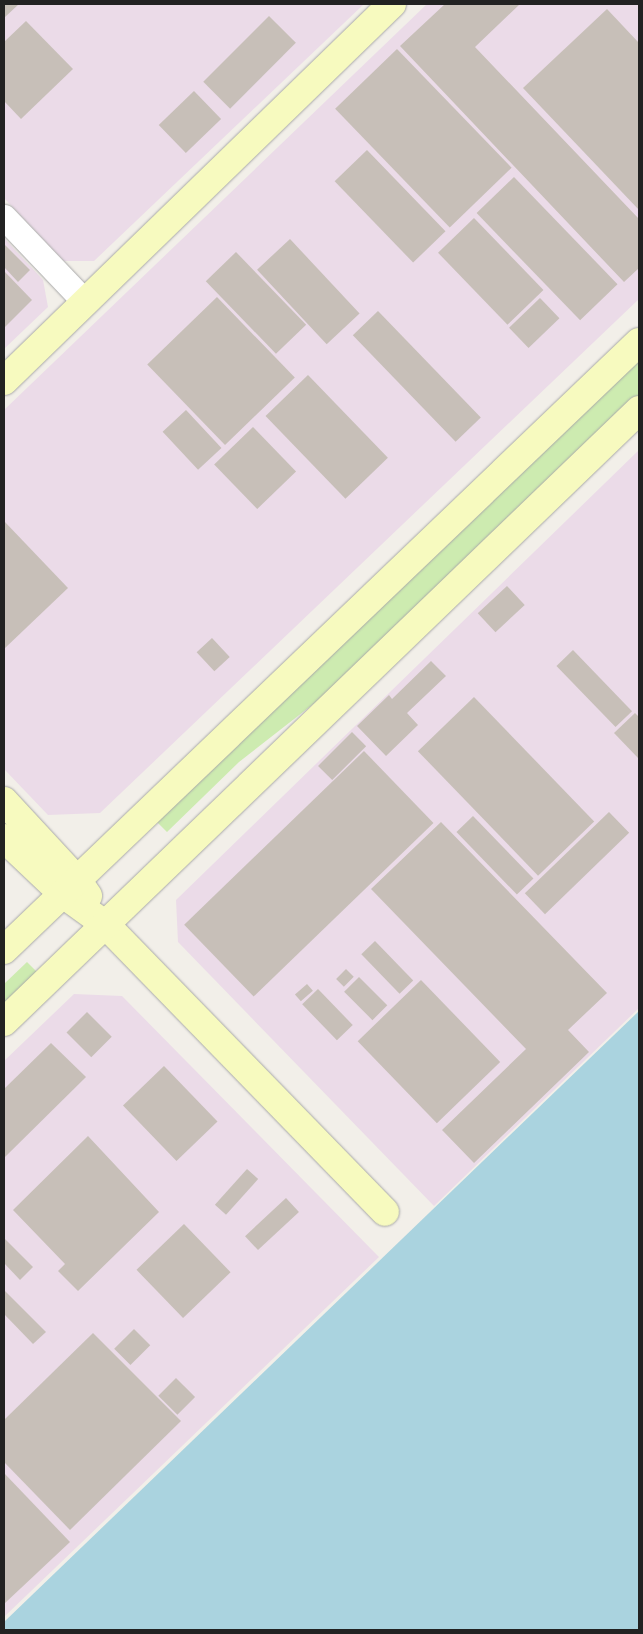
<!DOCTYPE html>
<style>
body{margin:0}
#map{position:relative;width:643px;height:1634px;overflow:hidden;background:#f2efe9;font-family:"Work Sans",sans-serif}
div>[style]{position:absolute}
[style*='--x']{left:calc(var(--x)*1px);top:calc(var(--y)*1px);width:calc(var(--w)*1px);rotate:calc(var(--a)*1deg)}
.industrial>*{inset:0;background:#ebdbe8}
.grass>*{inset:0;background:#cdebb0}
.water>*{inset:0;background:#aad3df}
.building>*{inset:0;background:#c7bfb8;transform-origin:0 0}
.roads{filter:drop-shadow(0 0 1px #a9a9a9) drop-shadow(0 0 1px #a9a9a9)}
.street>*{height:25px;margin:-12.5px;padding:0 12.5px;transform-origin:12.5px;border-radius:12.5px;background:#fff}
.secondary>*{height:28px;margin:-14px;padding:0 14px;transform-origin:14px;border-radius:14px;background:#f7fabf}
span{translate:-50% -50%;white-space:nowrap;text-align:center;line-height:1.15;-webkit-text-stroke:5px #fff;paint-order:stroke}
.frame{position:absolute;inset:0;border:5px solid #222;pointer-events:none}
</style>
<div id="map">
<div class="industrial">
<div style="clip-path:polygon(4px 4px,364px 4px,94px 261px,64px 261px,4px 198px)"></div>
<div style="clip-path:polygon(427px 4px,639px 4px,639px 299px,100px 813px,48px 815px,4px 769px,4px 410px)"></div>
<div style="clip-path:polygon(4px 238px,43px 280px,48px 307px,4px 349px)"></div>
<div style="clip-path:polygon(639px 450px,639px 1008px,434px 1206px,178px 942px,176px 900px)"></div>
<div style="clip-path:polygon(74px 994px,122px 996px,379px 1257px,4px 1617px,4px 1061px)"></div>
</div>
<div class="grass">
<div style="clip-path:polygon(639px 354px,639px 395px,330px 691px,239px 762px,167px 832px,155px 820px)"></div>
<div style="clip-path:polygon(27px 962px,38px 973px,4px 1006px,4px 984px)"></div>
</div>
<div class="water">
<div style="clip-path:polygon(639px 1011px,639px 1630px,4px 1630px,4px 1622px)"></div>
</div>
<div class="building">
<div style="clip-path:polygon(4px 4px,19px 4px,4px 18px)"></div>
<div style="clip-path:polygon(445px 4px,520px 4px,475px 47px,639px 219px,639px 268px,624px 282px,400px 46px)"></div>
<div style="clip-path:polygon(607px 9px,639px 43px,639px 210px,523px 88px)"></div>
<div style="left:269px;top:16px;width:38px;height:93px;rotate:45deg"></div>
<div style="clip-path:polygon(26px 21px,73px 69px,21px 119px,4px 101px,4px 42px)"></div>
<div style="left:397px;top:49px;width:165px;height:86px;rotate:46deg"></div>
<div style="left:194px;top:91px;width:39px;height:49px;rotate:46deg"></div>
<div style="left:367px;top:150px;width:113px;height:45px;rotate:46deg"></div>
<div style="left:514px;top:177px;width:149px;height:52px;rotate:46deg"></div>
<div style="left:474px;top:218px;width:100px;height:50px;rotate:46deg"></div>
<div style="left:290px;top:239px;width:102px;height:45px;rotate:47deg"></div>
<div style="clip-path:polygon(4px 244px,30px 270px,18px 282px,4px 267px)"></div>
<div style="left:236px;top:252px;width:101px;height:42px;rotate:46deg"></div>
<div style="clip-path:polygon(4px 271px,32px 300px,4px 328px)"></div>
<div style="left:217px;top:297px;width:112px;height:97px;rotate:46deg"></div>
<div style="left:540px;top:298px;width:28px;height:43px;rotate:46deg"></div>
<div style="left:378px;top:311px;width:148px;height:35px;rotate:46deg"></div>
<div style="left:308px;top:375px;width:115px;height:59px;rotate:46deg"></div>
<div style="left:186px;top:410px;width:52px;height:32px;rotate:47deg"></div>
<div style="left:253px;top:427px;width:62px;height:54px;rotate:46deg"></div>
<div style="clip-path:polygon(4px 521px,68px 588px,4px 649px)"></div>
<div style="left:507px;top:586px;width:26px;height:40px;rotate:47deg"></div>
<div style="left:212px;top:638px;width:26px;height:21px;rotate:47deg"></div>
<div style="left:573px;top:650px;width:85px;height:23px;rotate:46deg"></div>
<div style="clip-path:polygon(431px 661px,446px 676px,407px 713px,418px 725px,386px 756px,357px 726px,389px 695px,392px 699px)"></div>
<div style="left:474px;top:697px;width:173px;height:78px;rotate:46deg"></div>
<div style="clip-path:polygon(635px 713px,639px 717px,639px 759px,614px 733px)"></div>
<div style="left:352px;top:732px;width:20px;height:48px;rotate:45deg"></div>
<div style="left:364px;top:751px;width:100px;height:250px;rotate:46deg"></div>
<div style="left:609px;top:812px;width:29px;height:117px;rotate:46deg"></div>
<div style="left:473px;top:816px;width:87px;height:23px;rotate:46deg"></div>
<div style="clip-path:polygon(441px 822px,607px 993px,568px 1030px,589px 1052px,474px 1163px,442px 1130px,526px 1049px,371px 889px)"></div>
<div style="left:375px;top:941px;width:55px;height:19px;rotate:46deg"></div>
<div style="left:346px;top:969px;width:11px;height:14px;rotate:45deg"></div>
<div style="left:359px;top:977px;width:40px;height:21px;rotate:45deg"></div>
<div style="left:421px;top:980px;width:114px;height:88px;rotate:46deg"></div>
<div style="left:307px;top:984px;width:9px;height:16px;rotate:49deg"></div>
<div style="left:318px;top:989px;width:50px;height:22px;rotate:46deg"></div>
<div style="left:87px;top:1012px;width:35px;height:29px;rotate:45deg"></div>
<div style="clip-path:polygon(51px 1043px,86px 1077px,4px 1158px,4px 1089px)"></div>
<div style="left:164px;top:1066px;width:77px;height:57px;rotate:46deg"></div>
<div style="clip-path:polygon(88px 1136px,159px 1212px,78px 1291px,58px 1271px,65px 1264px,13px 1210px)"></div>
<div style="left:247px;top:1169px;width:15px;height:48px;rotate:42deg"></div>
<div style="left:286px;top:1198px;width:19px;height:56px;rotate:47deg"></div>
<div style="left:184px;top:1224px;width:67px;height:66px;rotate:46deg"></div>
<div style="clip-path:polygon(4px 1238px,33px 1267px,20px 1280px,4px 1263px)"></div>
<div style="clip-path:polygon(4px 1290px,46px 1332px,33px 1344px,4px 1314px)"></div>
<div style="left:134px;top:1329px;width:23px;height:28px;rotate:45deg"></div>
<div style="clip-path:polygon(93px 1333px,181px 1421px,70px 1530px,4px 1462px,4px 1420px)"></div>
<div style="left:176px;top:1378px;width:27px;height:25px;rotate:45deg"></div>
<div style="clip-path:polygon(4px 1473px,70px 1542px,4px 1604px)"></div>
</div>
<div class="roads">
<div class="street">
<div style="--x:4;--y:217;--w:117;--a:46.4"></div>
</div>
<div class="secondary">
<div style="--x:4;--y:381;--w:541;--a:-44.18"></div>
<div style="--x:4;--y:801;--w:109;--a:47.2"></div>
<div style="--x:78;--y:881;--w:18;--a:56"></div>
<div style="--x:4;--y:838;--w:81;--a:43.5"></div>
<div style="--x:63;--y:894;--w:53;--a:35.8"></div>
<div style="--x:106;--y:925;--w:400;--a:45.8"></div>
<div style="--x:4;--y:950;--w:879;--a:-43.76"></div>
<div style="--x:4;--y:1022;--w:882;--a:-43.94"></div>
</div>
</div>
<div class="frame"></div>
</div>
